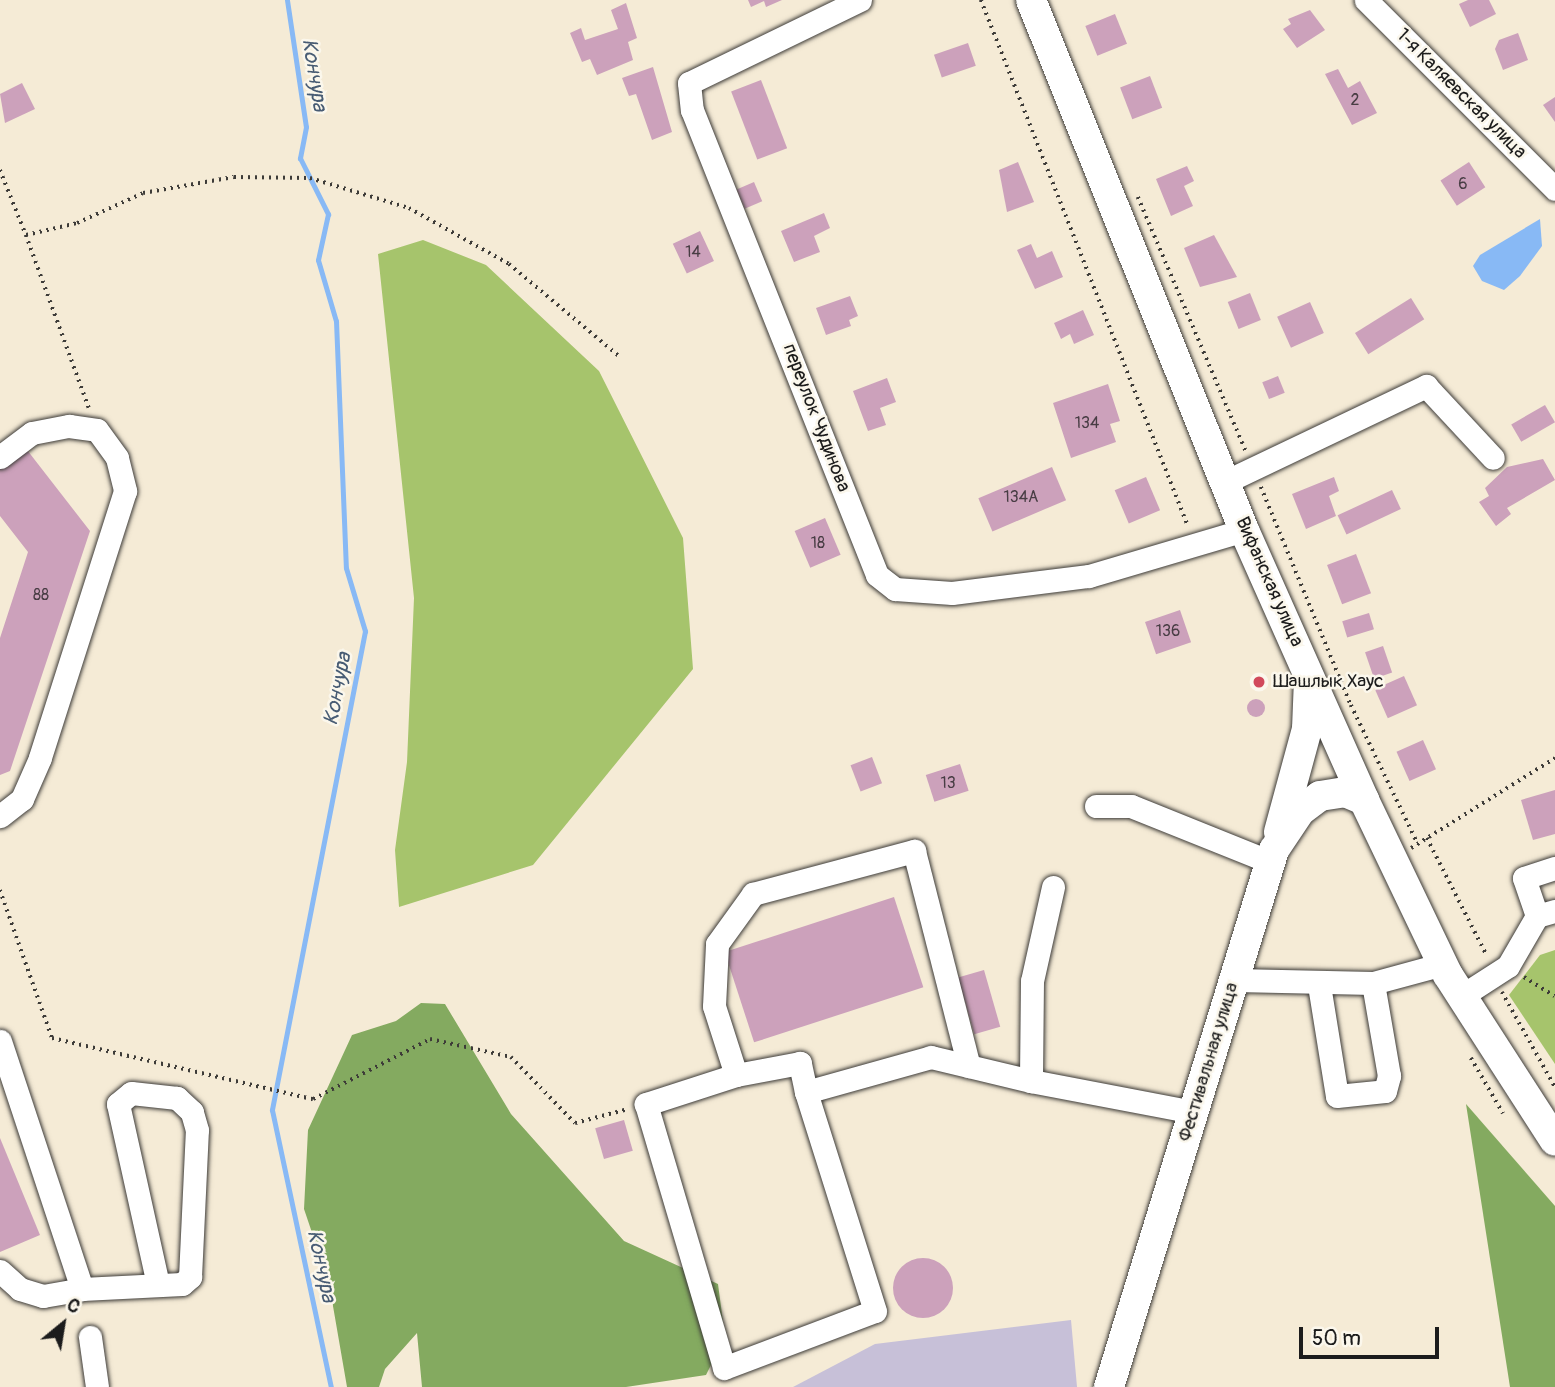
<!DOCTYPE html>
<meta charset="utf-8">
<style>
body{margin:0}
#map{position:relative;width:1555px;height:1387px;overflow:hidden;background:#f5ebd6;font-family:Pangolin,sans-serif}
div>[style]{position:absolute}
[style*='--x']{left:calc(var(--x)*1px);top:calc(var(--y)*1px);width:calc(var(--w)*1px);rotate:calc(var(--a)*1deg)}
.industrial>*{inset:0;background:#c7c0d8}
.green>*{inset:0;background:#a6c46c}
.forest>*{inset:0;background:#84aa60}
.water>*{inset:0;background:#88b9f5}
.stream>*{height:5px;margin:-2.5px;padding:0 2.5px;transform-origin:2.5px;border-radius:2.5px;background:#88b9f5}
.building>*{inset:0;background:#cca1bb;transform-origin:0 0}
.round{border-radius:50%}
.path>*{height:3.5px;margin-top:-1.75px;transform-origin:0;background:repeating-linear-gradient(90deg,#3d3b38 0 2px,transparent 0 7px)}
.roads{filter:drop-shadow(0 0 2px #3d3b38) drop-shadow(0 0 2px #3d3b38)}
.minor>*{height:23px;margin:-11.5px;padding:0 11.5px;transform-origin:11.5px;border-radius:11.5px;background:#fff}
.major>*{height:30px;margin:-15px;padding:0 15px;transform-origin:15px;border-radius:15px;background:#fff}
.dots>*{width:19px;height:19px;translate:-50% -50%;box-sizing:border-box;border:4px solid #fbf7ec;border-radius:50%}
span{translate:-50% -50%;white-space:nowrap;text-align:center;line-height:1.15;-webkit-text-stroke:5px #fbf7ec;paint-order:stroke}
.number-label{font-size:16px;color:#483d44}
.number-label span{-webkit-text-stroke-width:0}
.street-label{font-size:19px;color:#1c1c1c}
.poi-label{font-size:19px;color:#1c1c1c}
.left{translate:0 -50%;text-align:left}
.water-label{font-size:21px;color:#475b73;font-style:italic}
.north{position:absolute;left:28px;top:1289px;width:70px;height:70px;-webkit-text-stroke:5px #fbf7ec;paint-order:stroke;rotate:30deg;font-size:19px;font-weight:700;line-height:28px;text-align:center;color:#1c1c1c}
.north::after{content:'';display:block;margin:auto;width:24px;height:32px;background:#1c1c1c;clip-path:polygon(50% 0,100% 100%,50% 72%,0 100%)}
.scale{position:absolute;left:1299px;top:1327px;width:140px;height:32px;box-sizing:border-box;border:4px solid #1c1c1c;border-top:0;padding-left:9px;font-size:21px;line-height:24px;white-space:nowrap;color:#1c1c1c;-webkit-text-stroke:5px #fbf7ec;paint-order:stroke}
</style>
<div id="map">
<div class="industrial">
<div style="clip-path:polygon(1071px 1320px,1077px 1387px,793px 1387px,875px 1344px)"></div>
</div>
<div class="green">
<div style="clip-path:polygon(423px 240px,486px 265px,599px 371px,683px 538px,693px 669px,533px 865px,399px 907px,395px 850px,407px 762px,414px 598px,378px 254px)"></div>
<div style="clip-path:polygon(1555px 950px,1555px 1064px,1509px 995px,1540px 955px)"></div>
</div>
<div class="forest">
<div style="clip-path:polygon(421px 1003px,445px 1004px,511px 1114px,624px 1241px,718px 1284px,725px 1337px,706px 1375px,626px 1387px,422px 1387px,417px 1333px,385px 1369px,379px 1387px,347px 1387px,329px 1283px,304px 1209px,308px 1130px,352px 1035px,396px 1021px)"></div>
<div style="clip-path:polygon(1466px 1104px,1555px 1206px,1555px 1387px,1510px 1387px)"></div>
</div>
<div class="water">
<div style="clip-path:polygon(1540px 219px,1542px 246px,1520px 276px,1504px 290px,1482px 281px,1473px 266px,1480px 255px)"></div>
</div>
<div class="stream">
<div style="--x:287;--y:0;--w:128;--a:81.5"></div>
<div style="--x:306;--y:127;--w:32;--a:101"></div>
<div style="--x:300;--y:158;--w:63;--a:63.4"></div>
<div style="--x:328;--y:214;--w:47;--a:102.3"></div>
<div style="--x:318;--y:260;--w:64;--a:73.6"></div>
<div style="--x:336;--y:321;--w:247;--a:87.7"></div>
<div style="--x:346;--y:568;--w:66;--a:73.2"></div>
<div style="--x:365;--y:631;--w:488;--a:101"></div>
<div style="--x:272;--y:1110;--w:283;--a:78"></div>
</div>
<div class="building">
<div style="clip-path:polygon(748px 0,782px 0,766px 7px,764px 1px,751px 7px)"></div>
<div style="clip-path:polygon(1468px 0,1489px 0,1496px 14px,1470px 27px,1459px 4px)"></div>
<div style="clip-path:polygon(626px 3px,637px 38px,628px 42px,633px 60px,597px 75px,590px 59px,582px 62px,570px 33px,581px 28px,585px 40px,618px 29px,611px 10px)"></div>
<div style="clip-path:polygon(1310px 10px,1325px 30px,1297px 48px,1283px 29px,1291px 24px,1288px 19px)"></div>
<div style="left:1115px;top:14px;width:32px;height:32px;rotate:68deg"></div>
<div style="clip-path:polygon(1518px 33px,1528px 60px,1503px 70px,1495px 49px,1499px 40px)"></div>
<div style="left:968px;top:43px;width:24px;height:36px;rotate:71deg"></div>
<div style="clip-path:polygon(653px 67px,672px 132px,652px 140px,636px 94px,629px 96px,622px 78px)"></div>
<div style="clip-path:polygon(1338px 69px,1348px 88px,1360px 81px,1377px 113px,1352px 125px,1325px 74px)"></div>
<div style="left:1150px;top:76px;width:34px;height:32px;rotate:69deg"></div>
<div style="left:761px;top:80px;width:73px;height:32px;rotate:69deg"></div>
<div style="clip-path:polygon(22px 83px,35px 109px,5px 123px,0 94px)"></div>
<div style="clip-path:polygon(1555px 97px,1555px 122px,1543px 105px)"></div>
<div style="clip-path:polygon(1018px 162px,1034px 202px,1007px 212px,999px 170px)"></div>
<div style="left:1469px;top:162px;width:30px;height:34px;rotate:57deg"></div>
<div style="clip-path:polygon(1187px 166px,1194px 181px,1184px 186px,1193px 206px,1171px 216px,1156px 179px)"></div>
<div style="left:754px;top:182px;width:21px;height:19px;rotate:67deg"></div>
<div style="clip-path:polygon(824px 213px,830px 228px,814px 236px,820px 252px,794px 262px,781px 231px)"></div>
<div style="left:700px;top:231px;width:33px;height:30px;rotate:65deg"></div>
<div style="clip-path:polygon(1214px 235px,1237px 277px,1200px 287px,1184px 248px)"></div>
<div style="clip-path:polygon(1031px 244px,1037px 258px,1052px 251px,1063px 277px,1035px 289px,1017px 250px)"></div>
<div style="left:1250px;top:293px;width:29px;height:24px;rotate:68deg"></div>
<div style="clip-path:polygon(850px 296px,858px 316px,849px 320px,851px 326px,826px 335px,816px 308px)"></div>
<div style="left:1411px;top:298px;width:25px;height:66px;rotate:58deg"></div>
<div style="left:1310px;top:302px;width:34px;height:36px;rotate:66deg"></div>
<div style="clip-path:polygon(1083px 310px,1094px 335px,1074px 344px,1070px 334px,1061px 339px,1054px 323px)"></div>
<div style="left:1278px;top:376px;width:18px;height:17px;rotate:68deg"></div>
<div style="clip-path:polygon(887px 378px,896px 402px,880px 408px,886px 425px,868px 431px,853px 391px)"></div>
<div style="clip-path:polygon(1108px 384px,1120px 421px,1110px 424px,1116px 442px,1071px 458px,1053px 403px)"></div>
<div style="left:1545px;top:405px;width:20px;height:39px;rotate:60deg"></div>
<div style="clip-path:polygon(24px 446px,90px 531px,10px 771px,0 775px,0 638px,28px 552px,0 516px,0 466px)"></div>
<div style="clip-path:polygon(1543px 459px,1555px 480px,1507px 508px,1511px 514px,1496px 526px,1479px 502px,1489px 496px,1485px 488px,1507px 467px)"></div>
<div style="left:1052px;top:467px;width:36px;height:80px;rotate:67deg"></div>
<div style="left:1146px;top:477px;width:36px;height:34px;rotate:67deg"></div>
<div style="clip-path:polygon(1334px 477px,1339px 491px,1329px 496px,1336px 516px,1306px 529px,1292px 494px)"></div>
<div style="left:1392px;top:490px;width:21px;height:60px;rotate:65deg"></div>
<div style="left:825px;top:518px;width:40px;height:33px;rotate:67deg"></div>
<div style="left:1356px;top:554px;width:42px;height:31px;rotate:69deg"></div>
<div style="left:1180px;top:610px;width:34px;height:37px;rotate:71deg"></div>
<div style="left:1369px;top:613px;width:17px;height:28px;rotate:73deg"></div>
<div style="left:1383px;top:646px;width:28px;height:19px;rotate:71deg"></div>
<div style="left:1404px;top:676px;width:32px;height:32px;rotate:66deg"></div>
<div class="round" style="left:1247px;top:699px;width:18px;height:18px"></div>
<div style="left:1423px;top:740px;width:32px;height:29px;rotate:66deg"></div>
<div style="left:872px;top:757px;width:28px;height:23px;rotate:69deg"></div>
<div style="left:960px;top:764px;width:28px;height:36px;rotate:72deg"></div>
<div style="clip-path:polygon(1555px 790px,1555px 834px,1533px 840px,1521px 800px)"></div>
<div style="left:894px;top:897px;width:95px;height:178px;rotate:72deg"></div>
<div style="left:984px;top:970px;width:59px;height:27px;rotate:74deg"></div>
<div style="left:624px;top:1120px;width:32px;height:30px;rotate:74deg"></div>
<div style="clip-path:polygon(0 1138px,40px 1235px,0 1252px)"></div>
<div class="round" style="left:893px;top:1258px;width:60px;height:60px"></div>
</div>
<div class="path">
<div style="--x:981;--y:0;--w:565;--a:68.52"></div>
<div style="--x:0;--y:170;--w:70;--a:68.2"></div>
<div style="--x:26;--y:235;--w:52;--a:-13.2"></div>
<div style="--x:77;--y:223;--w:72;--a:-24.4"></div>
<div style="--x:143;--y:193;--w:92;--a:-10"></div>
<div style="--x:234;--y:177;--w:76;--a:0.8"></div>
<div style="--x:310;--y:178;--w:103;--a:16.9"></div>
<div style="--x:409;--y:208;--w:115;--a:29.2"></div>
<div style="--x:509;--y:264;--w:143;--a:39.9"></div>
<div style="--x:1138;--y:197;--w:276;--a:67"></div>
<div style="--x:26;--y:235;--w:184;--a:70"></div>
<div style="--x:1261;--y:487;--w:236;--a:67.6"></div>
<div style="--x:1351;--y:705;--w:154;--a:64.3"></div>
<div style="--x:1427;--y:838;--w:132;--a:63"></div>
<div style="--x:1411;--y:848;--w:170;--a:-32"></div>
<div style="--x:0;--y:890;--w:157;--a:70.6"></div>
<div style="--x:52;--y:1038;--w:268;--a:13.2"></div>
<div style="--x:313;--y:1099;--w:131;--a:-27.1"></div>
<div style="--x:430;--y:1039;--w:83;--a:12.5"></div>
<div style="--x:511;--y:1057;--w:92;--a:45.9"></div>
<div style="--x:575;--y:1123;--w:55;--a:-14.8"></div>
<div style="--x:1524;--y:977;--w:36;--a:32"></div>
<div style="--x:1502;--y:992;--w:109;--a:60.8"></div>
<div style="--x:1471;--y:1058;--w:64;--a:59.8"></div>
</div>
<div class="roads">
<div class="minor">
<div style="--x:860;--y:0;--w:190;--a:154.1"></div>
<div style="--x:689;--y:83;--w:27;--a:84"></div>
<div style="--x:692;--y:110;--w:500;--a:68.3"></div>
<div style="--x:877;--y:575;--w:23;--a:38"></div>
<div style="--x:895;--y:589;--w:57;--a:4"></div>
<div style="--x:952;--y:593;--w:138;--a:-7.1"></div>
<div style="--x:1089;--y:576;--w:162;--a:-16.5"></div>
<div style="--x:1366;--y:0;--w:267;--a:45"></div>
<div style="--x:0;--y:457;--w:40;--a:-37"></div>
<div style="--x:32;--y:433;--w:38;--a:-11"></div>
<div style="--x:69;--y:426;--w:28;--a:8"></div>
<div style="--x:97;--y:430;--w:34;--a:54"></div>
<div style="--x:117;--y:458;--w:34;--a:76"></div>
<div style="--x:125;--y:491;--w:280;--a:107.7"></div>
<div style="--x:40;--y:758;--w:45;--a:113.7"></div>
<div style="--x:22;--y:799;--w:28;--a:142"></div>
<div style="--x:1227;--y:481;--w:221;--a:-25.5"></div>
<div style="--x:1426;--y:386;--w:98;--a:47.1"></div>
<div style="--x:1096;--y:806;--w:35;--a:0"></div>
<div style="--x:1131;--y:806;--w:150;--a:21.9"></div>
<div style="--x:1053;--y:887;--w:96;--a:102.6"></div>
<div style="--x:1032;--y:981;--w:100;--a:90.6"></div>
<div style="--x:1031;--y:1081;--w:166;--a:10.8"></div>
<div style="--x:1537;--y:916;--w:40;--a:-108.9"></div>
<div style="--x:1524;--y:878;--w:33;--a:-18"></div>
<div style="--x:1235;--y:980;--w:138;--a:1.2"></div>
<div style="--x:1373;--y:983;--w:73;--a:-15.2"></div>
<div style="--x:1319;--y:985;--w:112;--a:80.8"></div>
<div style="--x:1337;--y:1096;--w:48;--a:-5.9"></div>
<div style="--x:1385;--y:1091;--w:16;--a:-75"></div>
<div style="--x:1389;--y:1076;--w:94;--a:-99.8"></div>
<div style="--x:1460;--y:997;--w:57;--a:-32.9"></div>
<div style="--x:1508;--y:966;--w:58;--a:-59.9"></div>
<div style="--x:1537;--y:916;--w:19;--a:-16"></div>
<div style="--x:0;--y:1041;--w:261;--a:71.7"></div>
<div style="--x:82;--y:1289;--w:100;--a:-2.9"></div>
<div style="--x:182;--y:1284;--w:11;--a:-41"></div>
<div style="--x:190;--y:1277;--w:147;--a:-87.3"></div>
<div style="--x:197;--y:1130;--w:19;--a:-106"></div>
<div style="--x:192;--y:1112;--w:21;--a:-137"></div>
<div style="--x:177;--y:1098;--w:46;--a:-173.8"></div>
<div style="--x:131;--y:1093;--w:17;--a:140"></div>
<div style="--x:118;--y:1104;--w:185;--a:77.5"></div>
<div style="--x:736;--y:1075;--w:72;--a:-107.7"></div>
<div style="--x:714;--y:1006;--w:62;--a:-87.2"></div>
<div style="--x:717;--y:944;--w:62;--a:-54.2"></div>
<div style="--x:753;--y:894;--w:167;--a:-15"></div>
<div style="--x:914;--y:851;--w:222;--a:75.7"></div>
<div style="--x:806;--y:1092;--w:30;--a:-102"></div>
<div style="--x:800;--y:1063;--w:65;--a:169.4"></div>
<div style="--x:736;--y:1075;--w:95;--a:162.1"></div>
<div style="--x:646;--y:1104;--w:275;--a:73.5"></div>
<div style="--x:724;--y:1368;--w:161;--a:-20.7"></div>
<div style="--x:875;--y:1311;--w:230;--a:-107.5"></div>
<div style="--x:806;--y:1092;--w:130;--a:-15.6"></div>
<div style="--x:931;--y:1057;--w:103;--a:13.5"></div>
<div style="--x:0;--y:1271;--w:27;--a:42"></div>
<div style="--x:20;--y:1289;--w:24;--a:17"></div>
<div style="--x:43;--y:1296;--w:40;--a:-10"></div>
<div style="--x:90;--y:1337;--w:50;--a:82"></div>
</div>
<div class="major">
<div style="--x:1031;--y:0;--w:571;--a:68.11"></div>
<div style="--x:1244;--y:530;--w:295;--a:66"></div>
<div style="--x:1364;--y:800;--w:194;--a:64.4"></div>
<div style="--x:1448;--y:975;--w:197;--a:57.2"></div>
<div style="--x:1279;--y:832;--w:107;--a:-74.8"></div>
<div style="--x:1307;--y:729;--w:50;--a:-87.7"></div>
<div style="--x:1109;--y:1387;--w:562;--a:-72.92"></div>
<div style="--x:1274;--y:850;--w:47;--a:-56.3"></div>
<div style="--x:1300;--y:811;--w:25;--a:-37"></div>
<div style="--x:1320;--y:796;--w:25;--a:-9"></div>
<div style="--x:1345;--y:792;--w:21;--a:23"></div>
</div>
</div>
<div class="dots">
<div style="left:1259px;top:682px;background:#d1495b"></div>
</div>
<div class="number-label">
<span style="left:1355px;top:100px">2</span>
<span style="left:1463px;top:184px">6</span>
<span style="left:693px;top:252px">14</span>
<span style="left:1087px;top:423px">134</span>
<span style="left:1021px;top:497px">134А</span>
<span style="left:818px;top:543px">18</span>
<span style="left:41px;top:595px">88</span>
<span style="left:1168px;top:631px">136</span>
<span style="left:948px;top:783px">13</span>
</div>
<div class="street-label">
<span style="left:1461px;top:94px;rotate:45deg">1-я Каляевская улица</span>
<span style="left:816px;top:418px;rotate:69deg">переулок Чудинова</span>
<span style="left:1269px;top:582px;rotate:66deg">Вифанская улица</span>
<span style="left:1209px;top:1062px;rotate:-73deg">Фестивальная улица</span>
</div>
<div class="poi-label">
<span class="left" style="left:1273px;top:682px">Шашлык Хаус</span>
</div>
<div class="water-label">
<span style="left:314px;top:75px;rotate:81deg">Кончура</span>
<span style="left:338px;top:689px;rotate:-79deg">Кончура</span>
<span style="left:321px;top:1266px;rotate:78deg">Кончура</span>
</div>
<div class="north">С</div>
<div class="scale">50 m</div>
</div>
